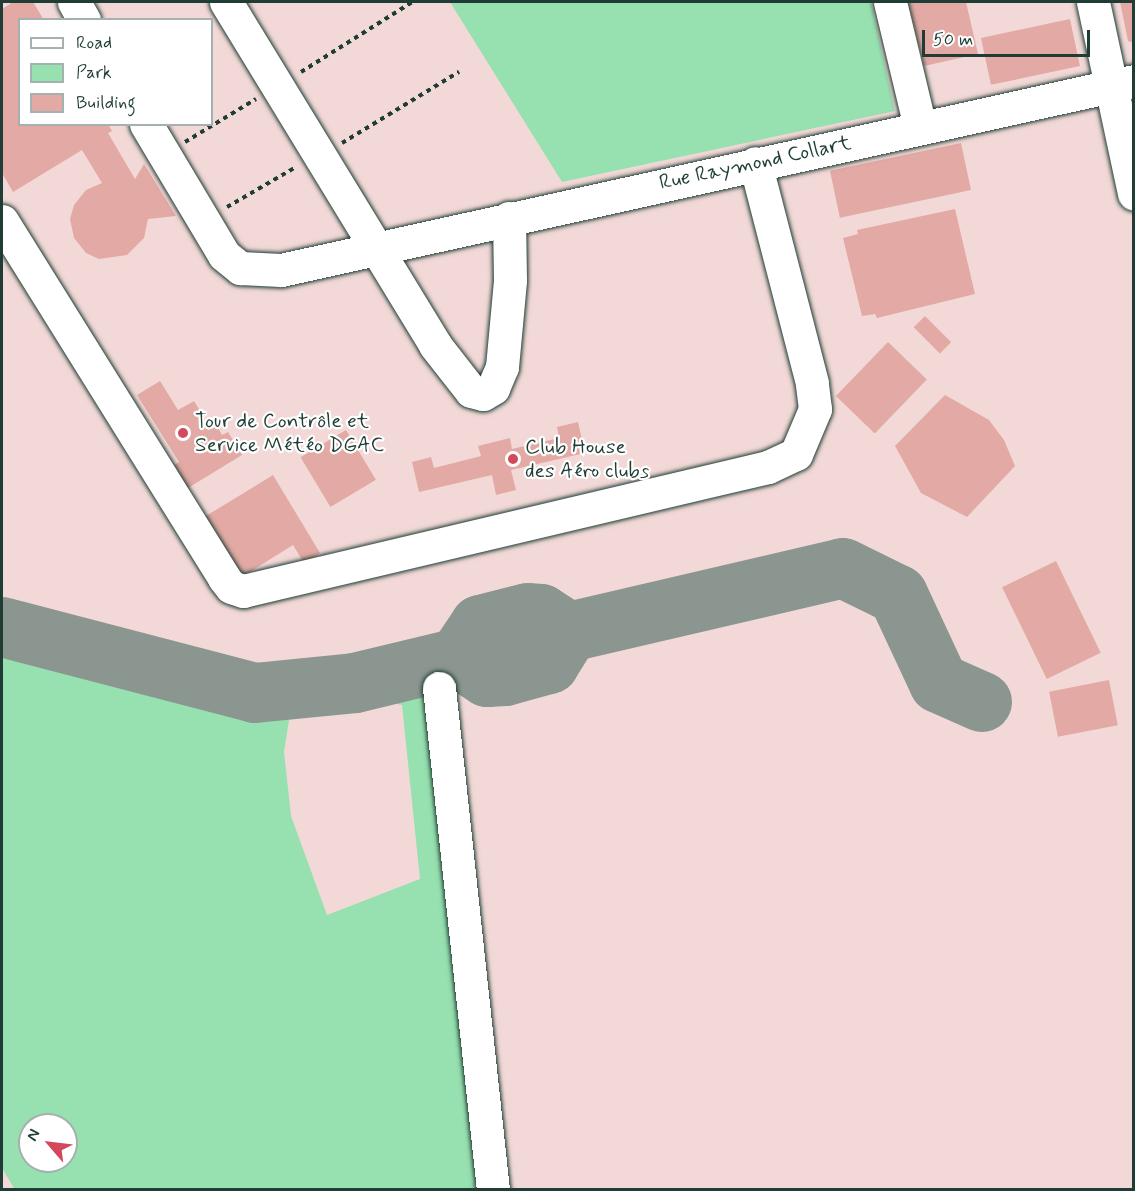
<!DOCTYPE html>
<meta charset="utf-8">
<style>
body{margin:0}
#map{position:relative;width:1135px;height:1191px;overflow:hidden;background:#f9eeed;font-family:Mynerve,sans-serif}
div>[style]{position:absolute}
[style*='--x']{left:calc(var(--x)*1px);top:calc(var(--y)*1px);width:calc(var(--w)*1px);rotate:calc(var(--a)*1deg)}
.built>*{inset:0;background:#f2d9d7}
.green>*{inset:0;background:#97e0af}
.taxiway>*{height:60px;margin:-30px;padding:0 30px;transform-origin:30px;border-radius:30px;background:#8c9690}
.building>*{inset:0;background:#e3a9a4;transform-origin:0 0}
.path>*{height:4px;margin-top:-2px;transform-origin:0;background:repeating-linear-gradient(90deg,#1f3d34 0 4.5px,transparent 0 9px)}
.roads{filter:drop-shadow(0 0 2px #1f3d34) drop-shadow(0 0 2px #1f3d34)}
.minor>*{height:33px;margin:-16.5px;padding:0 16.5px;transform-origin:16.5px;border-radius:16.5px;background:#fff}
.dots>*{width:16px;height:16px;translate:-50% -50%;box-sizing:border-box;border:3px solid #fff;border-radius:50%}
span{translate:-50% -50%;white-space:nowrap;text-align:center;line-height:1.15;-webkit-text-stroke:4.5px #fff;paint-order:stroke}
.street-label{font-size:21px;color:#1f3d34}
.poi-label{font-size:21px;color:#1f3d34}
.left{translate:0 -50%;text-align:left}
.frame{position:absolute;inset:0;border:3px solid #1f3d34;pointer-events:none}
.legend{position:absolute;left:18px;top:18px;width:195px;height:108px;box-sizing:border-box;background:#fff;border:2px solid #a5b1ae;margin:0;padding:8px 10px;list-style:none;font-size:18px;color:#1f3d34}
.legend li{display:flex;align-items:center;gap:12px;height:30px}
.legend b{width:30px;border:2px solid #a5b1ae}
.north{position:absolute;left:18px;top:1113px;width:60px;height:60px;box-sizing:border-box;background:#fff;border:2px solid #a5b1ae;border-radius:50%;rotate:298deg;font-size:16px;font-weight:700;line-height:24px;text-align:center;color:#1f3d34}
.north::after{content:'';display:block;margin:auto;width:21px;height:27px;background:#d1495b;clip-path:polygon(50% 0,100% 100%,50% 72%,0 100%)}
.scale{position:absolute;left:922px;top:30px;width:168px;height:27px;box-sizing:border-box;border:3px solid #1f3d34;border-top:0;padding-left:8px;font-size:18px;line-height:21px;white-space:nowrap;color:#1f3d34;-webkit-text-stroke:4px #fff;paint-order:stroke}
</style>
<div id="map">
<div class="built">
<div style="clip-path:polygon(evenodd,2px 2px,1133px 2px,1133px 1189px,2px 1190px,2px 2px,20px 20px,212px 20px,212px 124px,20px 124px,20px 20px,2px 2px,30px 1125px,66px 1125px,66px 1161px,30px 1161px,30px 1125px)"></div>
</div>
<div class="green">
<div style="clip-path:polygon(450px 2px,871px 2px,895px 111px,562px 182px)"></div>
<div style="clip-path:polygon(evenodd,2px 653px,214px 705px,315px 701px,316px 708px,290px 714px,284px 752px,291px 816px,327px 915px,420px 879px,402px 705px,373px 699px,371px 693px,431px 680px,488px 1189px,15px 1190px,2px 1168px,2px 653px,30px 1125px,66px 1125px,66px 1161px,30px 1161px,30px 1125px)"></div>
</div>
<div class="taxiway">
<div style="--x:2;--y:627;--w:261;--a:14.6"></div>
<div style="--x:255;--y:693;--w:100;--a:-5.7"></div>
<div style="--x:355;--y:683;--w:106;--a:-13.6"></div>
<div style="--x:458;--y:658;--w:40;--a:-56"></div>
<div style="--x:480;--y:625;--w:49;--a:-14"></div>
<div style="--x:528;--y:613;--w:13;--a:4"></div>
<div style="--x:541;--y:614;--w:33;--a:33"></div>
<div style="--x:569;--y:632;--w:281;--a:-13.1"></div>
<div style="--x:843;--y:568;--w:61;--a:26.1"></div>
<div style="--x:898;--y:595;--w:97;--a:65"></div>
<div style="--x:939;--y:683;--w:47;--a:23.8"></div>
<div style="--x:458;--y:658;--w:35;--a:33"></div>
<div style="--x:487;--y:677;--w:18;--a:-3"></div>
<div style="--x:505;--y:676;--w:46;--a:-15.3"></div>
<div style="--x:549;--y:664;--w:38;--a:-58"></div>
</div>
<div class="building">
<div style="clip-path:polygon(13px 2px,33px 2px,44px 20px,20px 20px,20px 124px,108px 124px,112px 131px,108px 133px,135px 179px,144px 164px,176px 216px,148px 219px,144px 238px,127px 255px,99px 259px,86px 253px,74px 238px,70px 219px,74px 205px,86px 190px,102px 183px,82px 150px,13px 192px,2px 173px,2px 9px)"></div>
<div style="clip-path:polygon(908px 2px,966px 2px,978px 54px,924px 66px)"></div>
<div style="clip-path:polygon(1120px 2px,1134px 2px,1134px 43px,1128px 41px)"></div>
<div style="left:1070px;top:19px;width:48px;height:91px;rotate:78deg"></div>
<div style="left:961px;top:143px;width:48px;height:134px;rotate:78deg"></div>
<div style="clip-path:polygon(955px 209px,975px 294px,877px 318px,875px 314px,862px 316px,843px 238px,858px 234px,857px 230px)"></div>
<div style="left:925px;top:316px;width:37px;height:16px;rotate:45deg"></div>
<div style="left:888px;top:342px;width:54px;height:75px;rotate:44deg"></div>
<div style="clip-path:polygon(160px 381px,178px 410px,194px 401px,211px 429px,217px 426px,222px 435px,228px 432px,242px 455px,188px 488px,174px 465px,179px 462px,137px 395px)"></div>
<div style="clip-path:polygon(945px 395px,989px 420px,1004px 440px,1015px 466px,967px 517px,921px 493px,895px 446px)"></div>
<div style="clip-path:polygon(578px 422px,585px 453px,511px 470px,516px 490px,496px 495px,492px 475px,419px 492px,412px 462px,431px 457px,434px 468px,481px 456px,478px 446px,510px 438px,512px 449px,559px 438px,557px 427px)"></div>
<div style="left:346px;top:430px;width:58px;height:53px;rotate:59deg"></div>
<div style="clip-path:polygon(273px 475px,320px 553px,304px 563px,293px 545px,243px 576px,206px 516px)"></div>
<div style="left:1056px;top:561px;width:102px;height:60px;rotate:64deg"></div>
<div style="left:1109px;top:680px;width:46px;height:61px;rotate:79deg"></div>
</div>
<div class="path">
<div style="--x:301;--y:72;--w:131;--a:-32.2"></div>
<div style="--x:185;--y:142;--w:83;--a:-31.2"></div>
<div style="--x:342;--y:143;--w:137;--a:-31.3"></div>
<div style="--x:227;--y:207;--w:80;--a:-30.1"></div>
</div>
<div class="roads">
<div class="minor">
<div style="--x:74;--y:2;--w:21;--a:61"></div>
<div style="--x:226;--y:2;--w:402;--a:58.6"></div>
<div style="--x:435;--y:345;--w:58;--a:52"></div>
<div style="--x:471;--y:391;--w:12;--a:14"></div>
<div style="--x:483;--y:394;--w:12;--a:-31"></div>
<div style="--x:493;--y:388;--w:23;--a:-67"></div>
<div style="--x:502;--y:367;--w:87;--a:-84.7"></div>
<div style="--x:510;--y:280;--w:62;--a:-90.9"></div>
<div style="--x:890;--y:2;--w:129;--a:76.5"></div>
<div style="--x:1093;--y:2;--w:196;--a:77.9"></div>
<div style="--x:146;--y:124;--w:152;--a:59.2"></div>
<div style="--x:224;--y:255;--w:21;--a:39"></div>
<div style="--x:240;--y:268;--w:41;--a:2.8"></div>
<div style="--x:281;--y:270;--w:874;--a:-12.49"></div>
<div style="--x:2;--y:221;--w:420;--a:58.1"></div>
<div style="--x:224;--y:578;--w:11;--a:52"></div>
<div style="--x:231;--y:587;--w:13;--a:18"></div>
<div style="--x:243;--y:591;--w:539;--a:-13.29"></div>
<div style="--x:768;--y:467;--w:31;--a:-25"></div>
<div style="--x:796;--y:454;--w:49;--a:-67.1"></div>
<div style="--x:815;--y:409;--w:26;--a:-97"></div>
<div style="--x:812;--y:383;--w:227;--a:-104.5"></div>
<div style="--x:439;--y:688;--w:505;--a:83.86"></div>
</div>
</div>
<div class="dots">
<div style="left:183px;top:433px;background:#d1495b"></div>
<div style="left:513px;top:459px;background:#d1495b"></div>
</div>
<div class="street-label">
<span style="left:755px;top:163px;rotate:-12deg">Rue Raymond Collart</span>
</div>
<div class="poi-label">
<span class="left" style="left:195px;top:433px">Tour de Contrôle et<br>Service Météo DGAC</span>
<span class="left" style="left:525px;top:459px">Club House<br>des Aéro clubs</span>
</div>
<div class="frame"></div>
<ul class="legend">
<li><b style="height:8px;background:#fff"></b>Road</li>
<li><b style="height:16px;background:#97e0af"></b>Park</li>
<li><b style="height:16px;background:#e3a9a4"></b>Building</li>
</ul>
<div class="north">N</div>
<div class="scale">50 m</div>
</div>
